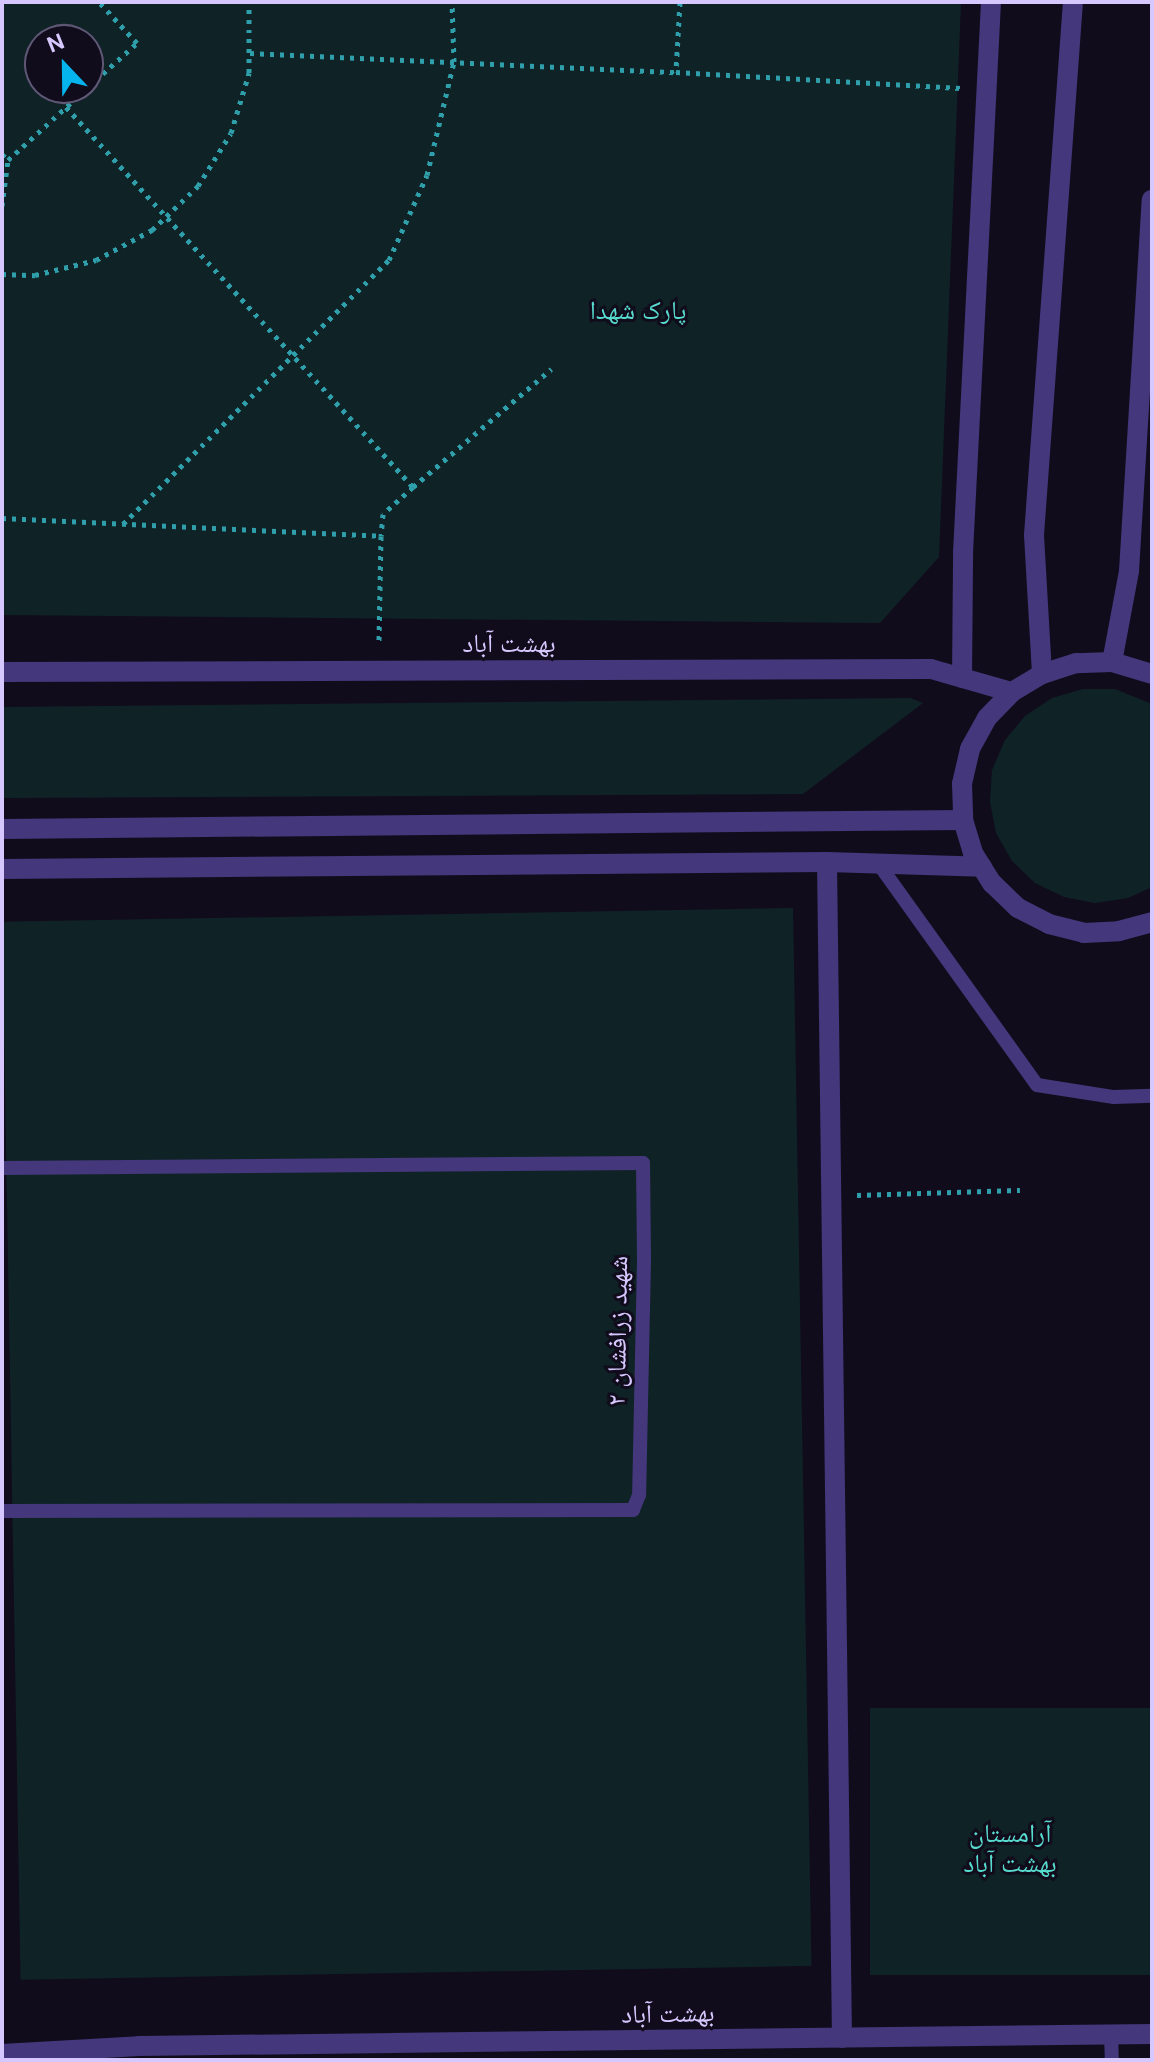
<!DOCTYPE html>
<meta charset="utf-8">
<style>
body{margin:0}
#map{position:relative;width:1154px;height:2062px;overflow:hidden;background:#110c1c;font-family:"DM Sans","Noto Naskh Arabic",sans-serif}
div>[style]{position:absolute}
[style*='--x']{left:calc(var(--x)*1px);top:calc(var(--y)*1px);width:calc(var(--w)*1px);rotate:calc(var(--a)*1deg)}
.green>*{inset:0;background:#0f2326;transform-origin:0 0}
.path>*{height:5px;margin-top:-2.5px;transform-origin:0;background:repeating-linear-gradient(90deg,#2fa0ab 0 4px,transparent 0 10px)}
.service>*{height:14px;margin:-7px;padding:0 7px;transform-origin:7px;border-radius:7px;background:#44377b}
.minor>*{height:20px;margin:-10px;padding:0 10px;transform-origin:10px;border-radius:10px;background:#44377b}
.tertiary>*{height:20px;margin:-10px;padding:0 10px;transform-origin:10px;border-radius:10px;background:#44377b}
span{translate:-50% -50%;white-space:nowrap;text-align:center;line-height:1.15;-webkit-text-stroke:6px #110c1c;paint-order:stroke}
.park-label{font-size:26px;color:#57dbce}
.street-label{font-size:26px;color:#d6c8fe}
.frame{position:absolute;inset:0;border:4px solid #d6c8fe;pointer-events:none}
.north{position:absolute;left:24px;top:24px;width:80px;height:80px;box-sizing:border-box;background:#110c1c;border:2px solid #605776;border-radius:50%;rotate:338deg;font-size:22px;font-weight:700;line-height:32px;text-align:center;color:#d6c8fe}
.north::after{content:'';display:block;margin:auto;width:28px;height:36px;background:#05b3ed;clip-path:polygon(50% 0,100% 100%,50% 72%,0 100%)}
</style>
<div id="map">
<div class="green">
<div style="clip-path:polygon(evenodd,2px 2px,961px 2px,939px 557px,880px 623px,2px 615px,2px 2px,40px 40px,88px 40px,88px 88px,40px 88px,40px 40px)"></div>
<div style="clip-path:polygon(1083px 689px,1115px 689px,1152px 704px,1152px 887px,1128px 898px,1095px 903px,1064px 897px,1035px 883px,1012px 861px,996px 833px,990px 802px,992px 770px,1005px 740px,1025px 716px,1052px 698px)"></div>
<div style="clip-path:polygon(910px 698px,923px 703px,803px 794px,2px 798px,2px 707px)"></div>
<div style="left:793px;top:908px;width:1058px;height:791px;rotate:89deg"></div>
<div style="left:1152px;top:1708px;width:267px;height:282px;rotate:90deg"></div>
</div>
<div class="path">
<div style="--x:680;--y:2;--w:70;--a:93.3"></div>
<div style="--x:676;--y:72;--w:285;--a:3.2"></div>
<div style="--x:250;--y:53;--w:426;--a:2.6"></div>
<div style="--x:88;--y:87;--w:66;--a:-41.9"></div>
<div style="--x:137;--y:43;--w:56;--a:-132.8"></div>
<div style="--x:66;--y:107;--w:515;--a:47.6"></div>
<div style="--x:413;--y:487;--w:40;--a:138"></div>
<div style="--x:383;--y:514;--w:22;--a:95"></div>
<div style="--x:2;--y:154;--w:8;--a:45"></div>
<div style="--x:8;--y:160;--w:107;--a:-42.3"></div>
<div style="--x:2;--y:206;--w:46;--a:-82.6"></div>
<div style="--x:2;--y:274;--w:33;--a:2"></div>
<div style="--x:35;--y:275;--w:63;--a:-13.8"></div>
<div style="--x:96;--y:260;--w:64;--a:-28.2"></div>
<div style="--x:152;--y:230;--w:64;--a:-43.7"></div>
<div style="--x:198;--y:186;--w:62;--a:-58.1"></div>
<div style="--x:231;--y:133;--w:63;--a:-73.3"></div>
<div style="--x:249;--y:73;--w:71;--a:-90"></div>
<div style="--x:413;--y:487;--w:182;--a:-40.5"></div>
<div style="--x:2;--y:518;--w:379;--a:2.7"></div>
<div style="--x:381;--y:536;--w:108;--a:91.1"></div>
<div style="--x:123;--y:524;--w:375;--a:-44.8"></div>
<div style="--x:389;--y:260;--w:93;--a:-65.9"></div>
<div style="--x:427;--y:175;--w:116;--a:-76.6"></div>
<div style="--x:454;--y:62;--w:60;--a:-91.9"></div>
<div style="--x:857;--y:1195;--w:163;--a:-1.8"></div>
</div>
<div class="service">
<div style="--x:878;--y:863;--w:273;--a:54.4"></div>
<div style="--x:1037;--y:1085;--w:78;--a:8.9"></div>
<div style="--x:1114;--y:1097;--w:38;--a:-2"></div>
<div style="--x:2;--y:1168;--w:641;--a:-0.45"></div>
<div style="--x:643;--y:1163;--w:98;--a:89.4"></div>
<div style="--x:644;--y:1261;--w:234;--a:91.2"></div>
<div style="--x:639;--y:1495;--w:16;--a:112"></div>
<div style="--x:633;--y:1510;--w:631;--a:179.91"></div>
<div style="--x:1111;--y:2035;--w:25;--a:88"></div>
</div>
<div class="minor">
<div style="--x:1112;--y:662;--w:93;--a:-79.4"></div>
<div style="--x:1129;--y:571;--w:372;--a:-86.5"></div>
<div style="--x:1042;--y:674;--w:139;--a:-93.3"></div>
<div style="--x:1034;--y:535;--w:534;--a:-85.82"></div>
<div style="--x:962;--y:678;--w:125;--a:-89.5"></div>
<div style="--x:963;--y:553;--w:552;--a:-87.09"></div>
<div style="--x:827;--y:862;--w:1176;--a:89.27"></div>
<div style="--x:2;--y:869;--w:825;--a:-0.49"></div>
<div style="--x:827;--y:862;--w:155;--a:1.8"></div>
</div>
<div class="tertiary">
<div style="--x:2;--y:672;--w:929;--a:-0.19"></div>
<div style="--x:931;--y:669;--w:84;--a:15.9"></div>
<div style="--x:1152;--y:674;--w:42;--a:-163.3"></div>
<div style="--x:1112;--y:662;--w:36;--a:178"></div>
<div style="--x:1076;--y:663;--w:36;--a:162"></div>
<div style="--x:1042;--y:674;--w:35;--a:149"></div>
<div style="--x:1012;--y:692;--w:36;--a:134"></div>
<div style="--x:987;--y:718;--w:35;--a:119"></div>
<div style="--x:970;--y:749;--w:36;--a:103"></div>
<div style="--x:962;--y:784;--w:36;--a:88"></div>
<div style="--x:963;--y:820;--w:34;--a:73"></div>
<div style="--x:973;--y:853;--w:36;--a:58"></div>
<div style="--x:992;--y:883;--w:36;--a:44"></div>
<div style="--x:1018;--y:908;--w:35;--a:27"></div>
<div style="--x:1049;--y:924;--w:36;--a:14"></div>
<div style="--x:1084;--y:933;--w:35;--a:-3"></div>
<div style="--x:1119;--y:931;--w:34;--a:-15"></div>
<div style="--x:2;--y:829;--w:961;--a:-0.54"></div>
<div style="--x:2;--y:2054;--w:137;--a:-3.3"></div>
<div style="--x:139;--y:2046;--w:1013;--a:-0.68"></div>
</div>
<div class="park-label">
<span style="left:638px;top:311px">پارک شهدا</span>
<span style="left:1010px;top:1849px">آرامستان<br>بهشت آباد</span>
</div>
<div class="street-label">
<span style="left:509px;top:644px">بهشت آباد</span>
<span style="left:618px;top:1331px;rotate:-89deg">شهید زرافشان ۲</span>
<span style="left:668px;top:2014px;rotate:-1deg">بهشت آباد</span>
</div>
<div class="frame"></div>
<div class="north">N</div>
</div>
